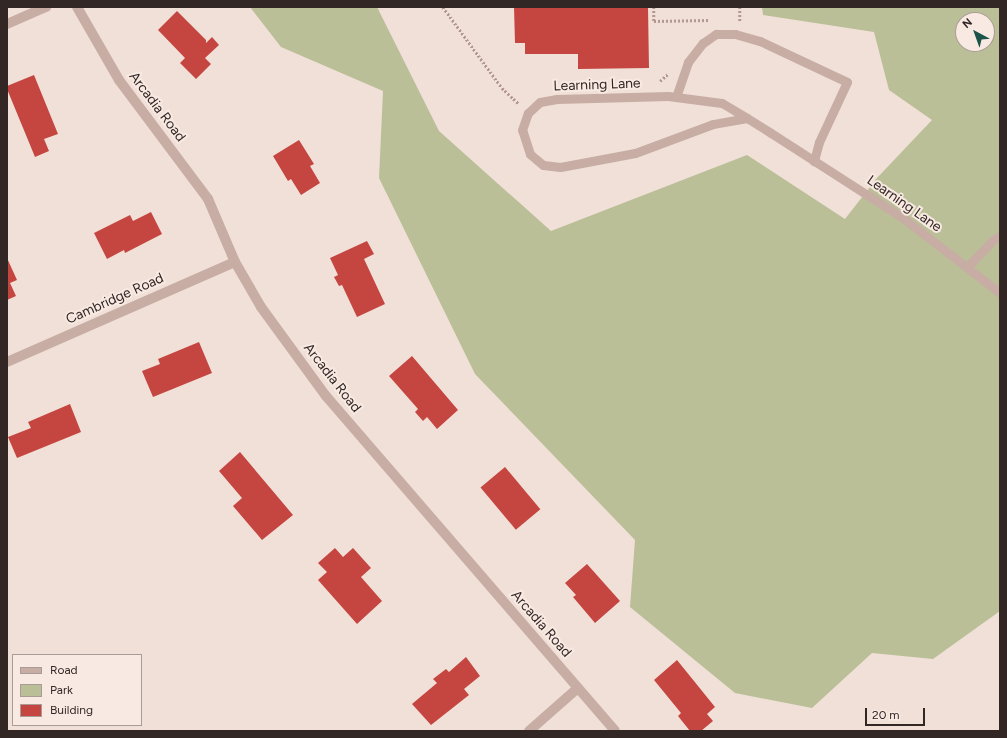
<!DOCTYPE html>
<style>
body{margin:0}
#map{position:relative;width:1007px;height:738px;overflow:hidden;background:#f0e0d7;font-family:Figtree,sans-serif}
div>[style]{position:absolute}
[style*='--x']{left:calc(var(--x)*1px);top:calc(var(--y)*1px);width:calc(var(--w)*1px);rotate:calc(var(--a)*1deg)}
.green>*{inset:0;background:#babf98}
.building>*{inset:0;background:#c54641;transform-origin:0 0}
.path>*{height:2.5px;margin-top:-1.25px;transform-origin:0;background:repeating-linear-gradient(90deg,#b4978e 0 2px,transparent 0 4px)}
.lane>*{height:9px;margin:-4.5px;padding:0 4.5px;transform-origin:4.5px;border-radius:4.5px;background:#c8ada4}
.street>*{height:10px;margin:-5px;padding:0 5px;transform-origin:5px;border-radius:5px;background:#c8ada4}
span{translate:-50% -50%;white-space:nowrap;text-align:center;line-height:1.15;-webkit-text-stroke:4px #f8eae3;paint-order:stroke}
.street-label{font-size:14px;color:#332725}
.frame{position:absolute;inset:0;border:8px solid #332725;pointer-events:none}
.legend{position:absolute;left:12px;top:654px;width:130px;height:72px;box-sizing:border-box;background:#f8eae3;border:1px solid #a99c97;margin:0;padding:5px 7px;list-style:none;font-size:12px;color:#332725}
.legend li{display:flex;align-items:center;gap:8px;height:20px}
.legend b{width:20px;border:1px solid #a99c97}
.north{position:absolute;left:955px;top:12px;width:40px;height:40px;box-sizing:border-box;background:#f8eae3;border:1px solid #a99c97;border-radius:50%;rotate:319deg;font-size:11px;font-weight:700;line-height:16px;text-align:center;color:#332725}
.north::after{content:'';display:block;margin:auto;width:14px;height:18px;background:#1c544c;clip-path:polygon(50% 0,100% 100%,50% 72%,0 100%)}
.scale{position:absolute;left:865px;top:708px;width:60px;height:18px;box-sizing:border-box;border:2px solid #332725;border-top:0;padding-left:5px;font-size:12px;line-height:14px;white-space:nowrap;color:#332725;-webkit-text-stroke:3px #f8eae3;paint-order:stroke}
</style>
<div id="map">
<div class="green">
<div style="clip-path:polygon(evenodd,250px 7px,377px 7px,439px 131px,551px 231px,747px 155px,845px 219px,877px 178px,932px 120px,889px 90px,874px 32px,763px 15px,762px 7px,1000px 7px,1000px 611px,933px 659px,872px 653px,812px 708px,735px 693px,630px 607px,635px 540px,475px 374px,379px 178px,383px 91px,281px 47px,250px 7px,963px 20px,987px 20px,987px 44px,963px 44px,963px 20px)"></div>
</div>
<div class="building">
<div style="clip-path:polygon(514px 7px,648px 7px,649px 68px,578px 69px,578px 54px,525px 54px,525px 43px,515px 43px)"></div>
<div style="clip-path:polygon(177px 11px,206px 40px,206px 43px,212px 37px,219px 45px,205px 58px,211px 64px,196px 79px,180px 63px,185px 58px,158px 30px)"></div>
<div style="clip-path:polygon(34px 75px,58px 134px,44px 139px,49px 151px,35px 157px,7px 89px,7px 86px)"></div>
<div style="clip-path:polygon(299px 140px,314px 164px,310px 166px,320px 183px,301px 195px,291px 179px,288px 181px,273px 156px)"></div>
<div style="clip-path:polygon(151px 212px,162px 234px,125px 253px,124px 250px,107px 259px,94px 233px,130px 215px,133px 221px)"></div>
<div style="clip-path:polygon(367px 241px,374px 254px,364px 259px,385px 304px,357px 317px,342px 285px,339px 286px,334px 277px,338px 275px,330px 258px)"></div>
<div style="clip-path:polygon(7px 258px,17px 280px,10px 283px,16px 296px,7px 300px)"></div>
<div style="clip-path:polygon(199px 342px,212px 373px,153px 397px,142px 371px,160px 364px,158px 359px)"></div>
<div style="clip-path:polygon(412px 356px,458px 410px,437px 429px,427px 417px,423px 421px,415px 412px,418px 409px,389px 376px)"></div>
<div style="clip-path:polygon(70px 404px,81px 432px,17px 458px,8px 437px,31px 428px,28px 422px)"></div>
<div style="clip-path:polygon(240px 452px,293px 515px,262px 540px,233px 506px,242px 498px,219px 471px)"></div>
<div style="left:505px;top:467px;width:55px;height:32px;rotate:50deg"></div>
<div style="clip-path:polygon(335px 548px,343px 557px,353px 548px,371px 568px,361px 577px,382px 601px,357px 624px,318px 580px,327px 572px,318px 563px)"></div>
<div style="clip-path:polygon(587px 564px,620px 601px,595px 623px,573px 597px,576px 595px,565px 583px)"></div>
<div style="clip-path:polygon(466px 657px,480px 676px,464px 689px,469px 695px,431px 725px,412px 704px,437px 683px,433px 679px,446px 669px,449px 672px)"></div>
<div style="clip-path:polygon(677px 660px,715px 707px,707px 714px,713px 721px,701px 731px,690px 731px,678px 716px,681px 713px,654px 680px)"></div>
</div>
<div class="path">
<div style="--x:443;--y:7;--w:100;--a:53.9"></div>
<div style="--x:502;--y:88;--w:23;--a:43"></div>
<div style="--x:654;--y:7;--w:14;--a:90"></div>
<div style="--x:654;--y:21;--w:55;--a:-1"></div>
<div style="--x:740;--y:7;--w:14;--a:90"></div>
<div style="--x:660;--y:81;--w:11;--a:-41"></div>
</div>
<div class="lane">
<div style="--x:676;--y:97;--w:37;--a:-71"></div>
<div style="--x:688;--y:62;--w:24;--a:-52"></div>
<div style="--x:703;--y:43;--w:16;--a:-35"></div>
<div style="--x:716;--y:34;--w:19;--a:0"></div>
<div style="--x:735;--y:34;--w:26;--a:16"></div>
<div style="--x:760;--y:41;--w:96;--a:25.2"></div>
<div style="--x:847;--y:82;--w:66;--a:115"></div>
<div style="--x:819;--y:142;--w:20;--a:105"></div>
<div style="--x:747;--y:118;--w:35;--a:170"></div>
<div style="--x:713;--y:124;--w:83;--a:159.6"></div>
<div style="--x:635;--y:153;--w:76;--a:169.4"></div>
<div style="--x:560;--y:167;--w:17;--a:-173"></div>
<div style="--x:543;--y:165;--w:17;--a:-140"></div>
<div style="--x:530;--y:154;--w:25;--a:-108"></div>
<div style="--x:522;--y:130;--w:18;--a:-71"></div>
<div style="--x:528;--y:113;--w:16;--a:-43"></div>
<div style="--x:540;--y:102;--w:17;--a:-10"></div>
<div style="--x:557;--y:99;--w:111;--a:-1.5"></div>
<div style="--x:668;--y:96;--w:54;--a:7.4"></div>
<div style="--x:722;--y:103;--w:29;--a:31"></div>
<div style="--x:747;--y:118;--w:28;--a:32"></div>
<div style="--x:771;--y:133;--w:157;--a:32.8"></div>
<div style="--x:903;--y:218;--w:123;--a:37.7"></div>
<div style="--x:967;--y:267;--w:37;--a:-46"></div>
<div style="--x:993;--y:240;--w:8;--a:-30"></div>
</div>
<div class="street">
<div style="--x:77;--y:7;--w:84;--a:60.1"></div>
<div style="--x:119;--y:80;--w:149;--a:53.2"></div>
<div style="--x:208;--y:199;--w:69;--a:66.8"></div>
<div style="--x:235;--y:262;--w:52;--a:60"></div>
<div style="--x:261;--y:307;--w:110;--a:53.9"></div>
<div style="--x:326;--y:396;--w:442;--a:49.2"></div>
<div style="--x:7;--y:24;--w:43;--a:-23.6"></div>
<div style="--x:7;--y:362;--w:249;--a:-23.7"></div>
<div style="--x:529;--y:731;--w:65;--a:-41.3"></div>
</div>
<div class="street-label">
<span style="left:597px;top:85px;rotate:-2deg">Learning Lane</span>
<span style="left:157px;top:107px;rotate:53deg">Arcadia Road</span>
<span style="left:904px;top:204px;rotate:35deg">Learning Lane</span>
<span style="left:115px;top:299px;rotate:-24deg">Cambridge Road</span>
<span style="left:332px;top:378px;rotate:52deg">Arcadia Road</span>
<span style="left:541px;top:624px;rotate:49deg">Arcadia Road</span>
</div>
<div class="frame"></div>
<ul class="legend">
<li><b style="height:5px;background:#c8ada4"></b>Road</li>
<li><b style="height:11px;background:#babf98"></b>Park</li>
<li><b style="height:11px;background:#c54641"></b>Building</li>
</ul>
<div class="north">N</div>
<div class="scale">20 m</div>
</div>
